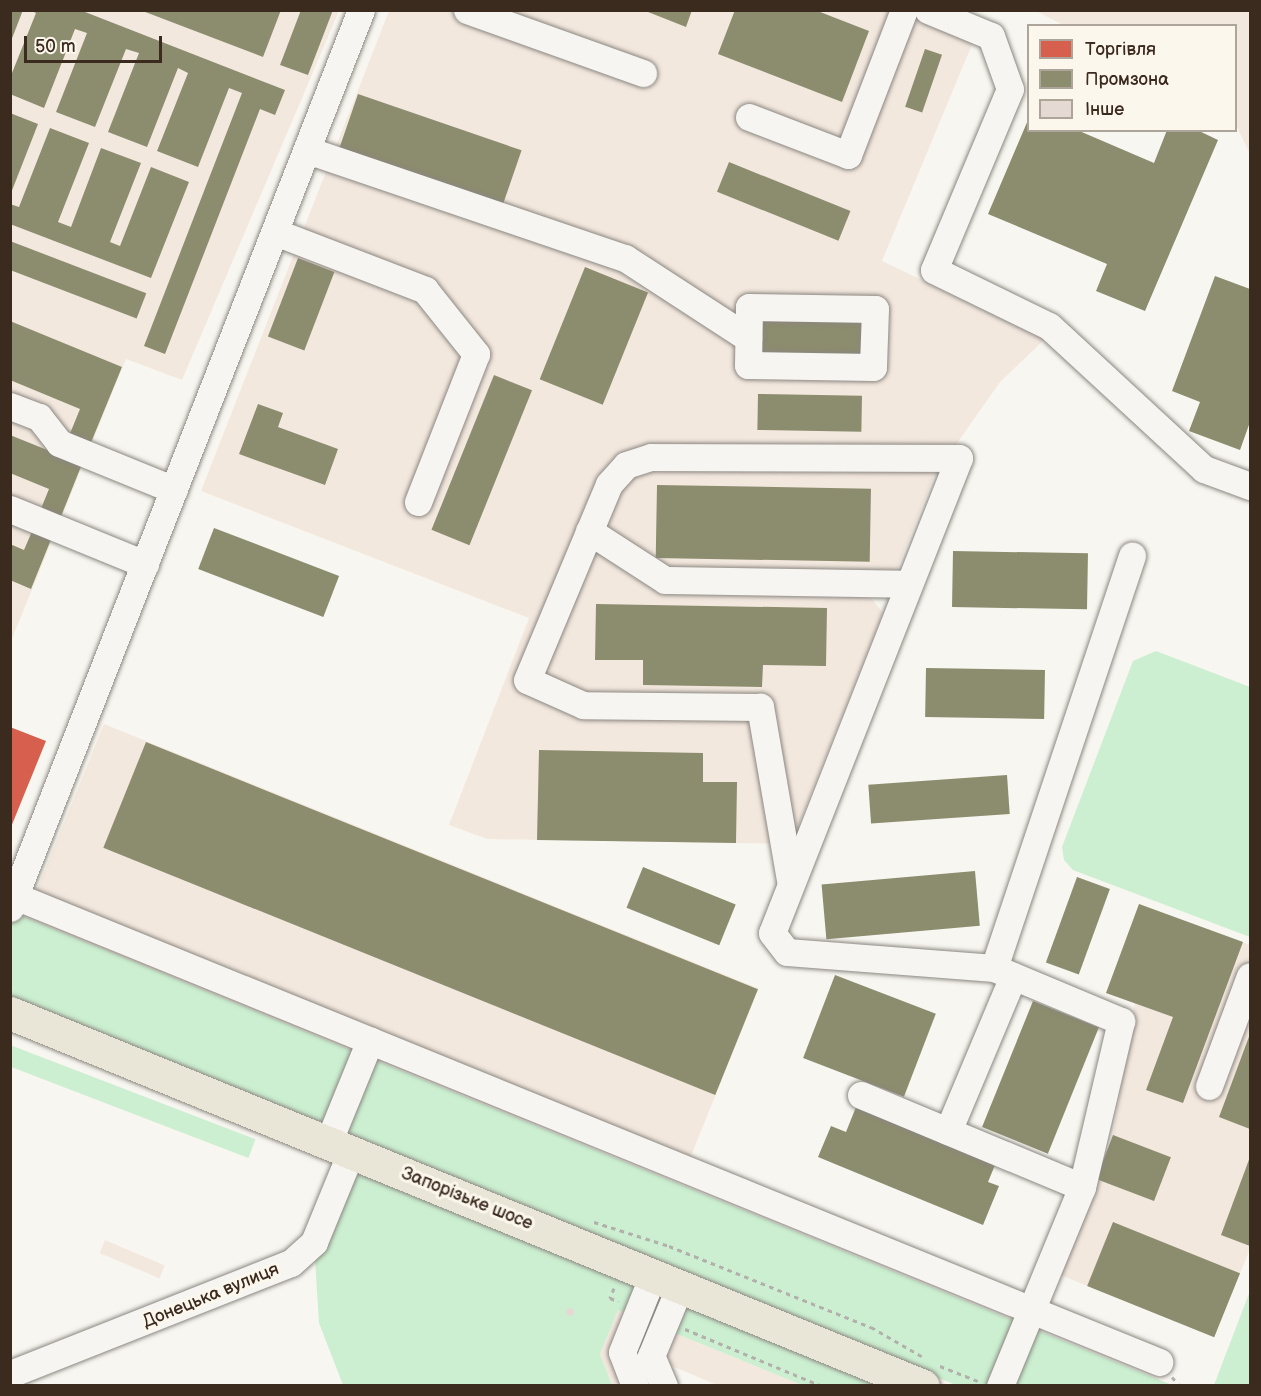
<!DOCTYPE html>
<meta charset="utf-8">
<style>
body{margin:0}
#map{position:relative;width:1261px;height:1396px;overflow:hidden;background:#f8f6f0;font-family:"Balsamiq Sans",sans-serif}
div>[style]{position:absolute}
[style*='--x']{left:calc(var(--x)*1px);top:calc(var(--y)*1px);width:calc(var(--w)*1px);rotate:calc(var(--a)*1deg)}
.built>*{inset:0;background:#f3e8de;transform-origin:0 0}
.green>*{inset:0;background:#cbefd0;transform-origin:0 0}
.shops>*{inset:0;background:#d6604d}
.industry>*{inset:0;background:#8c8c6e;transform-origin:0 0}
.building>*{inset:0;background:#e5d9d4}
.round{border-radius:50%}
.path>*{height:3px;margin-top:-1.5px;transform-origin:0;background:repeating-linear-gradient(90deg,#b3b0ac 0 4.5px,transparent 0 9px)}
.roads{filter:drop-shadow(0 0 2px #8b8781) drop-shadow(0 0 2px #8b8781)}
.minor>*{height:27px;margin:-13.5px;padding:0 13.5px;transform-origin:13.5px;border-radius:13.5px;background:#f6f5f1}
.major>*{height:33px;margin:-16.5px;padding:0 16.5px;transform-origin:16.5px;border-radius:16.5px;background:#eae6d7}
span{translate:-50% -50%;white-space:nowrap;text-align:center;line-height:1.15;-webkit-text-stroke:6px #fbf7ec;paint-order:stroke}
.street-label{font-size:18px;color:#3b2a1e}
.frame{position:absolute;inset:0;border:12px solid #3b2a1e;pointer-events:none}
.legend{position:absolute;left:1027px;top:24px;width:210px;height:108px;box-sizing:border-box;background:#fbf7ec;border:2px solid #aea59a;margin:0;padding:8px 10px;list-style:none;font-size:18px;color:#3b2a1e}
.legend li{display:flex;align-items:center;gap:12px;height:30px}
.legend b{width:30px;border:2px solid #aea59a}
.scale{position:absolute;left:24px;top:36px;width:138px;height:27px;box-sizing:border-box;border:3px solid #3b2a1e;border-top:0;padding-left:8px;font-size:18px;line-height:21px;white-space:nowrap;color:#3b2a1e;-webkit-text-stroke:4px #fbf7ec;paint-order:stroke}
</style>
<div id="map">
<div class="built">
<div style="clip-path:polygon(11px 11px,339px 11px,182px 380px,126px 359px,11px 641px)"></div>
<div style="clip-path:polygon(389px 11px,891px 11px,906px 22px,916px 18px,973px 42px,882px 261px,1045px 339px,1000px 382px,934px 476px,895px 574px,866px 592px,883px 613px,791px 844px,487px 839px,449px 825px,529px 618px,201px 491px)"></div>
<div style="clip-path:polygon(1036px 11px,1250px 11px,1250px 154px,1236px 125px,1236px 26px,1063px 25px)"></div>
<div style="left:104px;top:724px;width:706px;height:209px;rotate:22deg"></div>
<div style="clip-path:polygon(1139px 904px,1250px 945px,1250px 1249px,1214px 1337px,1058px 1274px,1113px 1135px,1135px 1003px,1106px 993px)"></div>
<div style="left:105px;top:1240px;width:65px;height:14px;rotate:23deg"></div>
<div style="clip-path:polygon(618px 1310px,802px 1385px,717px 1385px,667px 1364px,612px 1385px,600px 1354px)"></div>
</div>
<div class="green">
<div style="clip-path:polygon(1156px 651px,1250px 687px,1250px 937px,1073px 870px,1064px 860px,1062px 847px,1133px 661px)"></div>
<div style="clip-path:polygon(10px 911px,1172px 1385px,956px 1385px,11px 1001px)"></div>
<div style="left:10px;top:1045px;width:263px;height:20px;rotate:21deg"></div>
<div style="clip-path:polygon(345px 1166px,886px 1385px,802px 1385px,618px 1310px,600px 1354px,612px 1385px,343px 1385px,319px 1323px,314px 1242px)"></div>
<div style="clip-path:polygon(1250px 1291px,1250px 1385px,1214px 1385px)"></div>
</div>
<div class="shops">
<div style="clip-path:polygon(10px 727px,46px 741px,11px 827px,10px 827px)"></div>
</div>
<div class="industry">
<div style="clip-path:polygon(10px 10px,23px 10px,11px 41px,10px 41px)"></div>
<div style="clip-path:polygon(29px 10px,80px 10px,285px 90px,275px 115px,260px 109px,165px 354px,144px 346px,242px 93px,229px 88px,198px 167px,157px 151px,188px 73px,178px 68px,147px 147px,108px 132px,139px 53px,126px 49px,95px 127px,56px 112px,87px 33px,75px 29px,44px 108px,10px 94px,10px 78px,36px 13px)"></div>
<div style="clip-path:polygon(140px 10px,281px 10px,263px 57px)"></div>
<div style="clip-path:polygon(301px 10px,333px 10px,308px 75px,280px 65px)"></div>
<div style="clip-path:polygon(643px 10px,692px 10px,686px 27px)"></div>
<div style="clip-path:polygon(735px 10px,815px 10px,869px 31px,842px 102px,718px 54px)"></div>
<div style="left:925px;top:49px;width:18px;height:61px;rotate:19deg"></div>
<div style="left:358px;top:94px;width:173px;height:60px;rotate:19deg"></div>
<div style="clip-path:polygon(10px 113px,38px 124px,11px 193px,10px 193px)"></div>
<div style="clip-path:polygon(1028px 120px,1028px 130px,1077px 130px,1154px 163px,1167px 130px,1197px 130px,1218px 140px,1145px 311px,1096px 291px,1107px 264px,988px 214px)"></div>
<div style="clip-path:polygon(50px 128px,89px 143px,58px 222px,71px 227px,101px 148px,141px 163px,110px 242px,120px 246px,151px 167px,189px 182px,151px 278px,10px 224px,10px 204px,19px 207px)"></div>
<div style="left:729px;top:162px;width:131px;height:32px;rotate:22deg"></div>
<div style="left:10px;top:241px;width:146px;height:27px;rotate:21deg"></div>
<div style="left:298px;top:258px;width:39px;height:84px;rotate:21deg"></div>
<div style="left:585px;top:267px;width:68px;height:121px;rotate:22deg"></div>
<div style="clip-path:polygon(1215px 276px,1250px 289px,1250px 422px,1240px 450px,1189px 431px,1200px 402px,1172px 391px)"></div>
<div style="left:759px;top:318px;width:104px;height:36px;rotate:1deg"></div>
<div style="clip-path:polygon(10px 321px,122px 367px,90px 445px,69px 436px,80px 409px,10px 380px)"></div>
<div style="left:494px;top:375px;width:41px;height:167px;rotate:22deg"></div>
<div style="left:758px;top:394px;width:104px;height:36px;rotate:1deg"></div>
<div style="clip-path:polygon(258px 404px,283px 413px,278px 427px,338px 449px,325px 485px,239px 454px)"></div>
<div style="clip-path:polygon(10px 435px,82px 464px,60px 519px,40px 511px,49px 489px,10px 473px)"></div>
<div style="left:657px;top:485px;width:214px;height:73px;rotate:1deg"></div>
<div style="left:214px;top:528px;width:134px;height:44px;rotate:21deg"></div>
<div style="clip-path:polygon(33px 529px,52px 537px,31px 589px,10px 580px,10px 544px,24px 550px)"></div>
<div style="left:953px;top:551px;width:135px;height:56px;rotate:1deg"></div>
<div style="clip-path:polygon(596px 604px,827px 608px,826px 666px,763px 665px,762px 687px,643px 685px,643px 660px,595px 660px)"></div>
<div style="left:926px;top:668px;width:119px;height:49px;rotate:1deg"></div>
<div style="left:146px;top:742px;width:660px;height:114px;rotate:22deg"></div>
<div style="clip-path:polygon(539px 750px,703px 753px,703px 782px,737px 782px,736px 843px,537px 840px)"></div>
<div style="left:1007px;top:775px;width:39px;height:139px;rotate:86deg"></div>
<div style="left:643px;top:867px;width:100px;height:44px;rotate:22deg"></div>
<div style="left:975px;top:871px;width:55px;height:154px;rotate:85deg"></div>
<div style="left:1077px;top:877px;width:35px;height:91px;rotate:20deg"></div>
<div style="clip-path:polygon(1139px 904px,1243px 942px,1183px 1103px,1146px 1090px,1173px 1017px,1106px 993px)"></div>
<div style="left:835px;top:975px;width:108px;height:89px;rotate:21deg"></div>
<div style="left:1033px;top:1001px;width:71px;height:136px;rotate:22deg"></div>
<div style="clip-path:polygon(1250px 1034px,1250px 1129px,1219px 1117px)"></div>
<div style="clip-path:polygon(856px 1107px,995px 1165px,988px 1182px,999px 1186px,983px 1225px,818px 1157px,831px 1126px,846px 1132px)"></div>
<div style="left:1113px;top:1135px;width:62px;height:47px;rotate:21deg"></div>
<div style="clip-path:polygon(1250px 1157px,1250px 1246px,1221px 1235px)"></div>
<div style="left:1113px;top:1222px;width:137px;height:69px;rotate:22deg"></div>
</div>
<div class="building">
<div class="round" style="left:566px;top:1308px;width:8px;height:8px"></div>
</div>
<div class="path">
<div style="--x:594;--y:1222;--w:79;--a:17.7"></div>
<div style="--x:669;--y:1246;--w:218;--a:21.9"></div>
<div style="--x:871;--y:1327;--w:60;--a:30"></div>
<div style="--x:614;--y:1288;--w:11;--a:112"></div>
<div style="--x:610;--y:1298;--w:9;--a:21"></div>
<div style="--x:685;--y:1329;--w:148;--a:22.6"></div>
<div style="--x:940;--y:1366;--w:41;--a:21.5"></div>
<div style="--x:1172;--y:1377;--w:12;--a:48"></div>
</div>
<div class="roads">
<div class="minor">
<div style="--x:467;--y:10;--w:187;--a:19.7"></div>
<div style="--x:928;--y:10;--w:68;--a:22.4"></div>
<div style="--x:991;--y:36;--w:56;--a:70.3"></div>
<div style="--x:1010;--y:89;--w:196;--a:112.8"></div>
<div style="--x:934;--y:270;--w:128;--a:26"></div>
<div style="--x:1049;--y:326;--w:211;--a:42.7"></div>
<div style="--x:1204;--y:469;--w:49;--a:20.3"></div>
<div style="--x:749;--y:117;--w:106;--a:21"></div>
<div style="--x:848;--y:155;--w:155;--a:-68.9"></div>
<div style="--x:307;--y:150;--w:336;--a:18.8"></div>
<div style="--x:625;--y:258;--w:147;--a:33"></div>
<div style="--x:275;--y:232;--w:161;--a:21.1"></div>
<div style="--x:425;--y:290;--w:82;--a:51.4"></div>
<div style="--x:476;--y:354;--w:159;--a:111.4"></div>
<div style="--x:749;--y:307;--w:126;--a:0.9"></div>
<div style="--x:875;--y:309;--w:58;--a:92"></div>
<div style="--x:873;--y:367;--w:125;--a:-179.1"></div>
<div style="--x:748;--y:365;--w:58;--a:-89"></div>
<div style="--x:10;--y:406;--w:31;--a:21"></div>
<div style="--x:39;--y:417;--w:33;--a:52"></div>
<div style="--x:59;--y:443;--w:124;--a:22.2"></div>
<div style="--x:10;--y:509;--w:146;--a:22.2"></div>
<div style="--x:589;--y:531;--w:90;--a:32.8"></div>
<div style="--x:665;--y:580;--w:243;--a:0.9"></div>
<div style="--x:790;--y:880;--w:176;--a:-99.8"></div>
<div style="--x:760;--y:707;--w:177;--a:-179.4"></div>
<div style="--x:583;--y:705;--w:61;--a:-155.9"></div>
<div style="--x:527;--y:680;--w:212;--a:-67.3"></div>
<div style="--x:609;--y:484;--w:25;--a:-48"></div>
<div style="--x:626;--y:465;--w:26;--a:-18"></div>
<div style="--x:651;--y:457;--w:308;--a:0.2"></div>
<div style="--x:959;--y:458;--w:510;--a:111.49"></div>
<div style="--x:772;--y:933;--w:24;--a:52"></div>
<div style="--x:787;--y:952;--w:208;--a:4.4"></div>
<div style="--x:994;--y:968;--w:138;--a:22.7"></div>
<div style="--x:1121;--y:1021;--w:171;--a:103.2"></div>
<div style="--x:1082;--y:1187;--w:215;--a:112.4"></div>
<div style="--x:10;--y:894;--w:1241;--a:22.16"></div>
<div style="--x:10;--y:908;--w:964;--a:-68.65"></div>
<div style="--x:994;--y:968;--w:435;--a:-71.5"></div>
<div style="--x:1209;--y:1086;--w:117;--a:-69.6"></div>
<div style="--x:861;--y:1095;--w:239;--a:22.6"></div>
<div style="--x:948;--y:1131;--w:168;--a:-67.2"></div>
<div style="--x:328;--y:1143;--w:111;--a:-67.8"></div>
<div style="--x:10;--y:1374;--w:302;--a:-21.6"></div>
<div style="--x:291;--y:1263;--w:31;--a:-42"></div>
<div style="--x:314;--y:1242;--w:97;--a:-67.7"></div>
<div style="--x:635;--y:1386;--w:36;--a:-111"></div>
<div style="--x:622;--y:1352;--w:83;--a:-68.1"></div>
<div style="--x:664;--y:1386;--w:33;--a:-113"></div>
<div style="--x:651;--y:1356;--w:76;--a:-67.5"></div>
</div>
<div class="major">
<div style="--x:10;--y:1013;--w:986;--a:22.22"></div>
</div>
</div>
<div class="street-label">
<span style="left:467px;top:1199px;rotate:22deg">Запорізьке шосе</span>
<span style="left:211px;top:1296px;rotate:-22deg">Донецька вулиця</span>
</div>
<div class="frame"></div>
<ul class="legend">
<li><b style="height:16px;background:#d6604d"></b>Торгівля</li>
<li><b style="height:16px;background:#8c8c6e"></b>Промзона</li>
<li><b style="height:16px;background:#e5d9d4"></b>Інше</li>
</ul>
<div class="scale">50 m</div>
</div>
